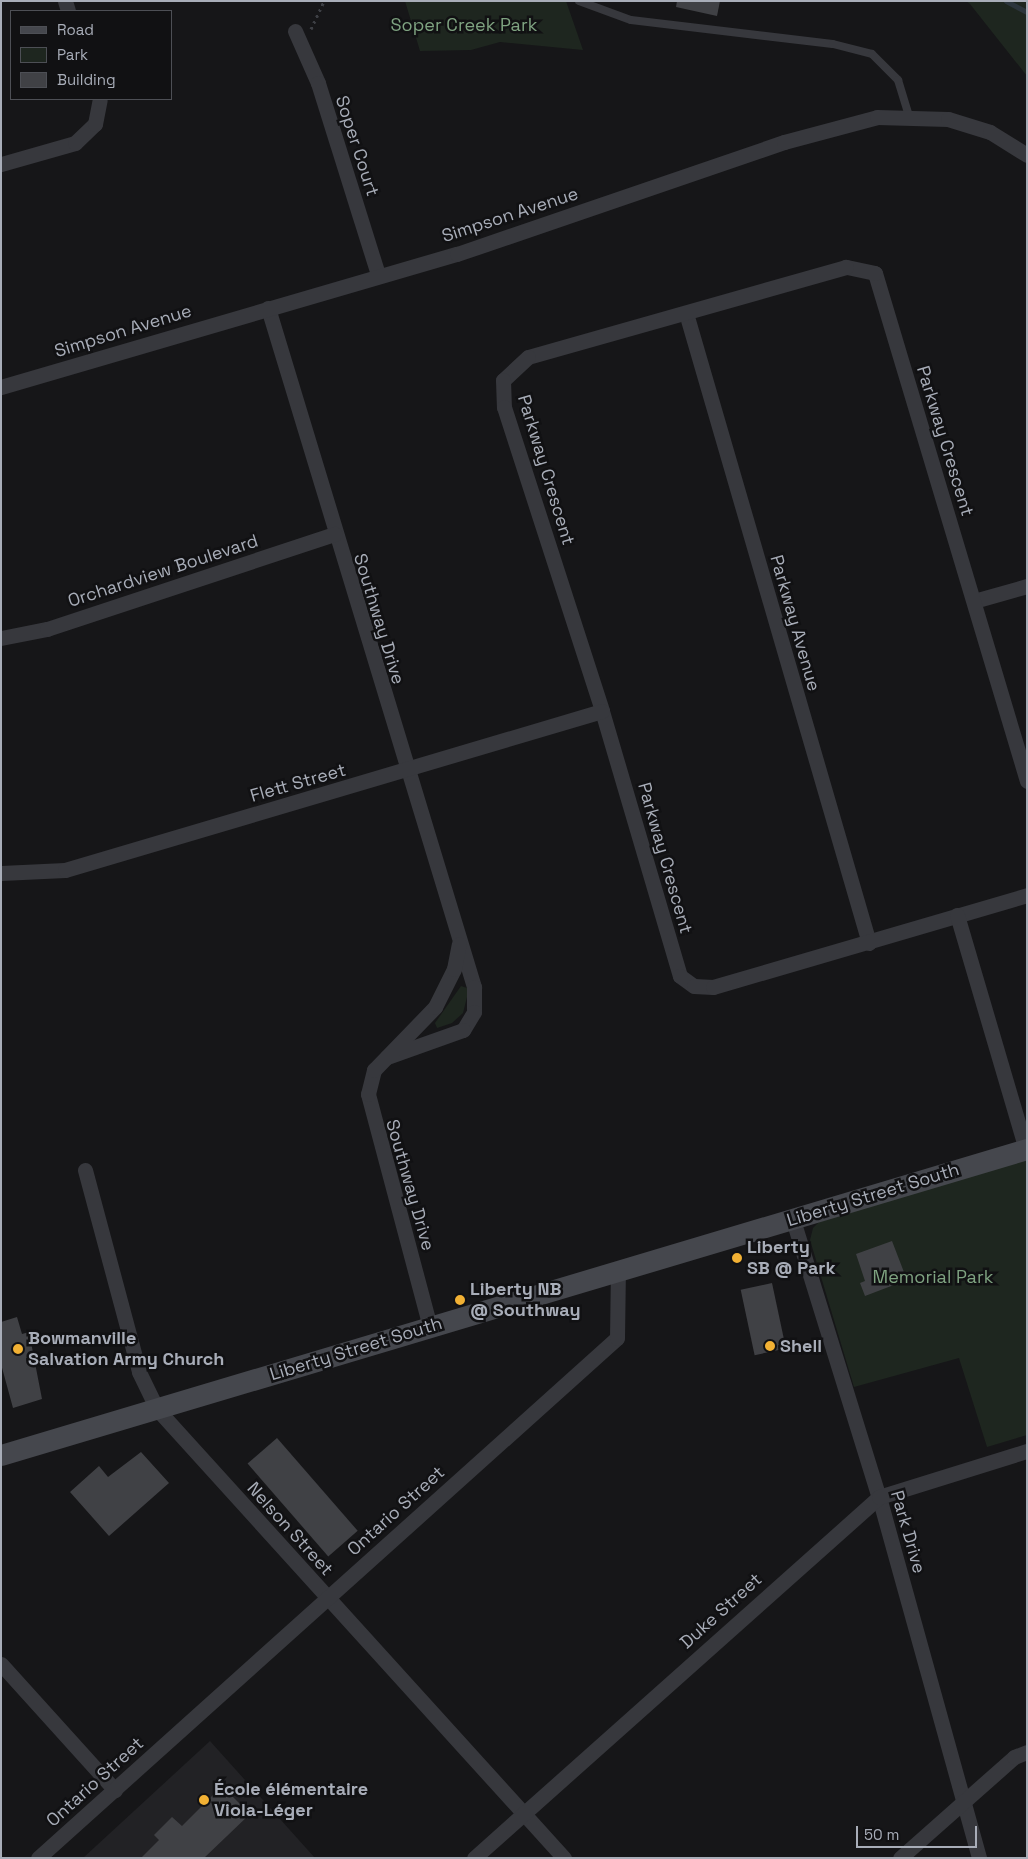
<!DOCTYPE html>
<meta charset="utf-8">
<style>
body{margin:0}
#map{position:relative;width:1028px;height:1859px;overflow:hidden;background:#161618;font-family:"Space Grotesk",sans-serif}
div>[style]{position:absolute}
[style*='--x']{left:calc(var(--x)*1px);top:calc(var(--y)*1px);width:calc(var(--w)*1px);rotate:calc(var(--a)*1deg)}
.built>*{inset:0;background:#222225}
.green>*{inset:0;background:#1e261f}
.stream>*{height:5px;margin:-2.5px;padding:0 2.5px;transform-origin:2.5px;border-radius:2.5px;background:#2c353c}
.building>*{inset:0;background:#404145;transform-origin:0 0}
.path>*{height:3px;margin-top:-1.5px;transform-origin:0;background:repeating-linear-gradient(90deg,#3d3f44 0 2.5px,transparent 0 6.5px)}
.service>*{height:8px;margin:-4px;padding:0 4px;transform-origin:4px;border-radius:4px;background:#37383d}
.minor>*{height:15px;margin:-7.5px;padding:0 7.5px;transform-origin:7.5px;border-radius:7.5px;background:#37383d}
.secondary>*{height:21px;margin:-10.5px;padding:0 10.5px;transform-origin:10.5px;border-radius:10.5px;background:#45474d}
.dots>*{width:14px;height:14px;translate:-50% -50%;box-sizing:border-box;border:2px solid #111113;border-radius:50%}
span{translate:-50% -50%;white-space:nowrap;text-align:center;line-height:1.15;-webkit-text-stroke:5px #111113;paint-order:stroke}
.park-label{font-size:18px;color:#7fa381}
.street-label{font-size:18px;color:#a8adb8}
.poi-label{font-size:18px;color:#a8adb8;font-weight:700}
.left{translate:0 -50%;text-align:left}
.frame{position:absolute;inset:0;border:2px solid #a8adb8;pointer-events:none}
.legend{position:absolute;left:10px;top:10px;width:162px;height:90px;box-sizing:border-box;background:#111113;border:1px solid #4d4f55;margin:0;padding:6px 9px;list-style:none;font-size:15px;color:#a8adb8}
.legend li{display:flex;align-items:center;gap:10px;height:25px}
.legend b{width:25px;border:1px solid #4d4f55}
.scale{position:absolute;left:856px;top:1826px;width:121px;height:22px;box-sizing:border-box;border:2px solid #a8adb8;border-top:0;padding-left:6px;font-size:15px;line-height:18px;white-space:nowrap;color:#a8adb8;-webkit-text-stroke:4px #111113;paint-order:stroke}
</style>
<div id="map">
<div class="built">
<div style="clip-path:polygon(210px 1741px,315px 1858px,83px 1858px)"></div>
</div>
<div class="green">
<div style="clip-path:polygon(405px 1px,566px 1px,583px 50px,500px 42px,471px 50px,420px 51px)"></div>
<div style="clip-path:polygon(966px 1px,1027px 1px,1027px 76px,970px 4px)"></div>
<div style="clip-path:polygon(461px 986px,467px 988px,467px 997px,463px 1013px,452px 1023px,437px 1028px,435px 1023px)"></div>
<div style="clip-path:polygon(1027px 1158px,1027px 1435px,987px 1447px,959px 1358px,854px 1387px,810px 1240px,813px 1228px,819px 1222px)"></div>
</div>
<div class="stream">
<div style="--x:1006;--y:1;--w:24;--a:28"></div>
</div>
<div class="building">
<div style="clip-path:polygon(677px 1px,720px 1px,717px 16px,676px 7px)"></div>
<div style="clip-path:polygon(892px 1241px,907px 1280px,865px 1296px,860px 1283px,865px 1281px,856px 1254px)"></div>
<div style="left:772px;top:1283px;width:67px;height:32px;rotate:78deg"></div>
<div style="clip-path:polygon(17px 1317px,22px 1334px,29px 1332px,42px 1399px,13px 1408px,1px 1364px,1px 1322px)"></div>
<div style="left:277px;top:1438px;width:123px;height:39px;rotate:49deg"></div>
<div style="clip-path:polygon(141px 1452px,169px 1483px,109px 1536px,70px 1492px,99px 1466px,108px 1477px)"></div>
<div style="clip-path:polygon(222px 1786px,250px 1814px,204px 1858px,141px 1858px,159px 1840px,154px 1835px,172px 1817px,182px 1826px)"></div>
</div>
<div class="path">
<div style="--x:311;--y:29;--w:31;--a:-65"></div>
</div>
<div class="service">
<div style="--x:579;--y:1;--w:55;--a:20.1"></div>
<div style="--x:631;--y:20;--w:203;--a:6.8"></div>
<div style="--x:833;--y:44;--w:40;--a:14.4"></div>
<div style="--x:872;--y:54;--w:37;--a:45"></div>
<div style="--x:898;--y:80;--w:37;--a:73"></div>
</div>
<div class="minor">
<div style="--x:65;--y:1;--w:10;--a:73"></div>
<div style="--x:295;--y:31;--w:57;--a:66.1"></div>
<div style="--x:318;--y:83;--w:200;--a:72.6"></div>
<div style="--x:1;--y:164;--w:77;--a:-15.8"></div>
<div style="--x:75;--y:143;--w:28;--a:-44"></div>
<div style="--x:95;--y:124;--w:25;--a:-79"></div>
<div style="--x:268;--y:308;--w:710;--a:73.12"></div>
<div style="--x:474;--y:987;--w:25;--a:90"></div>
<div style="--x:474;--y:1012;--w:21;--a:121"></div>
<div style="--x:463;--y:1030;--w:81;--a:160.4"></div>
<div style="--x:686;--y:313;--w:656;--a:73.8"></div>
<div style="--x:1;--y:387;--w:475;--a:-16.3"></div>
<div style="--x:457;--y:254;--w:346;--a:-18.9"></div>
<div style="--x:784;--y:142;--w:96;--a:-15"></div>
<div style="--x:877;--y:117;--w:71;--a:1.6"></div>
<div style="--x:948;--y:119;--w:44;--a:17.2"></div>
<div style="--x:990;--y:132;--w:44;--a:31.9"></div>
<div style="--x:974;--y:601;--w:55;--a:-15.8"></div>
<div style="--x:1;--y:638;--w:47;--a:-11.1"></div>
<div style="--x:47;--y:629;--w:303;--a:-18.3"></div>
<div style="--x:1027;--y:781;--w:530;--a:-106.66"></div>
<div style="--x:875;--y:273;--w:30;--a:-168"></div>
<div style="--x:846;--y:267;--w:330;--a:164.2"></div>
<div style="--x:528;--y:357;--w:34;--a:137"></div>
<div style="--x:503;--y:380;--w:27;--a:88"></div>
<div style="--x:504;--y:407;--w:319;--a:72.1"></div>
<div style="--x:602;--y:711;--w:276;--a:73.6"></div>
<div style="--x:680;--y:976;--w:17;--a:36"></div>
<div style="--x:694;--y:986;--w:19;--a:3"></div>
<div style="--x:713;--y:987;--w:327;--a:-16.3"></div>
<div style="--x:1;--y:873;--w:64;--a:-2.7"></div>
<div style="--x:65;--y:870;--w:560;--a:-16.49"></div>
<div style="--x:957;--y:915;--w:245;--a:73.6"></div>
<div style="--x:85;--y:1170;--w:209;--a:75"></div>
<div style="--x:139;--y:1372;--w:41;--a:64.1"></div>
<div style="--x:157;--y:1409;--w:606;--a:47.81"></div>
<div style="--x:793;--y:1220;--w:290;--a:72.8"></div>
<div style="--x:879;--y:1497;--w:375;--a:74.5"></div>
<div style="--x:430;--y:1327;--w:241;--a:-104.9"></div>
<div style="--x:368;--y:1094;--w:25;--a:-76"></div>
<div style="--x:374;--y:1070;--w:88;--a:-45.9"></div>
<div style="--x:435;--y:1007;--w:42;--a:-63.4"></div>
<div style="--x:454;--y:969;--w:25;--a:-79"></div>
<div style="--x:1;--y:1664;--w:170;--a:47.9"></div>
<div style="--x:38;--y:1858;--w:778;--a:-41.93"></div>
<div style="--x:617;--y:1338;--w:68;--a:-89.2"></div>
<div style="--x:474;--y:1858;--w:543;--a:-41.71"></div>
<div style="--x:879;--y:1497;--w:155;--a:-17.3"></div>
<div style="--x:900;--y:1858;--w:152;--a:-41.5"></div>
<div style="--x:1014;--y:1757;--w:14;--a:-21"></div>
</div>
<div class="secondary">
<div style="--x:1;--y:1455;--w:1071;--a:-16.61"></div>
</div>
<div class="dots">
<div style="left:737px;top:1258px;background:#f2b134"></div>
<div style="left:460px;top:1300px;background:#f2b134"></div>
<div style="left:770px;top:1346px;background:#f2b134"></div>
<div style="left:18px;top:1349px;background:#f2b134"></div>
<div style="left:204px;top:1800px;background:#f2b134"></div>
</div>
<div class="park-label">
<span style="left:464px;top:25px">Soper Creek Park</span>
<span style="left:933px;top:1277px">Memorial Park</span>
</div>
<div class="street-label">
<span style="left:357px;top:146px;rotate:72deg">Soper Court</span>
<span style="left:510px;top:215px;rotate:-18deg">Simpson Avenue</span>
<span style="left:123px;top:331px;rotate:-17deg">Simpson Avenue</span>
<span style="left:945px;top:441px;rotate:73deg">Parkway Crescent</span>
<span style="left:546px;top:470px;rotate:73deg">Parkway Crescent</span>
<span style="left:163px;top:571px;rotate:-18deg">Orchardview Boulevard</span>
<span style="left:379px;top:619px;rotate:73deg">Southway Drive</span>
<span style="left:795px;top:623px;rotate:74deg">Parkway Avenue</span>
<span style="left:298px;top:783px;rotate:-16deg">Flett Street</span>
<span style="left:665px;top:858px;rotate:74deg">Parkway Crescent</span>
<span style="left:410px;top:1185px;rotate:74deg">Southway Drive</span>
<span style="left:873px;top:1195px;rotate:-17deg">Liberty Street South</span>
<span style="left:356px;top:1349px;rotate:-17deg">Liberty Street South</span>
<span style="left:396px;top:1511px;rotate:-42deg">Ontario Street</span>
<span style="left:290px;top:1529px;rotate:48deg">Nelson Street</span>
<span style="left:908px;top:1532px;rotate:74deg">Park Drive</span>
<span style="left:721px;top:1611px;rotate:-42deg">Duke Street</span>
<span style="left:95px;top:1782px;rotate:-42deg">Ontario Street</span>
</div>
<div class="poi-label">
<span class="left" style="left:747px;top:1258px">Liberty<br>SB @ Park</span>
<span class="left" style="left:470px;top:1300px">Liberty NB<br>@ Southway</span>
<span class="left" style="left:28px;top:1349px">Bowmanville<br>Salvation Army Church</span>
<span class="left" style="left:780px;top:1346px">Shell</span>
<span class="left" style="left:214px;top:1800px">École élémentaire<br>Viola-Léger</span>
</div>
<div class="frame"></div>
<ul class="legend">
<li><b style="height:6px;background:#45474d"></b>Road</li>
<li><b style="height:14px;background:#1e261f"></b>Park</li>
<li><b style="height:14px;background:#404145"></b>Building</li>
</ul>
<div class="scale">50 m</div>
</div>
